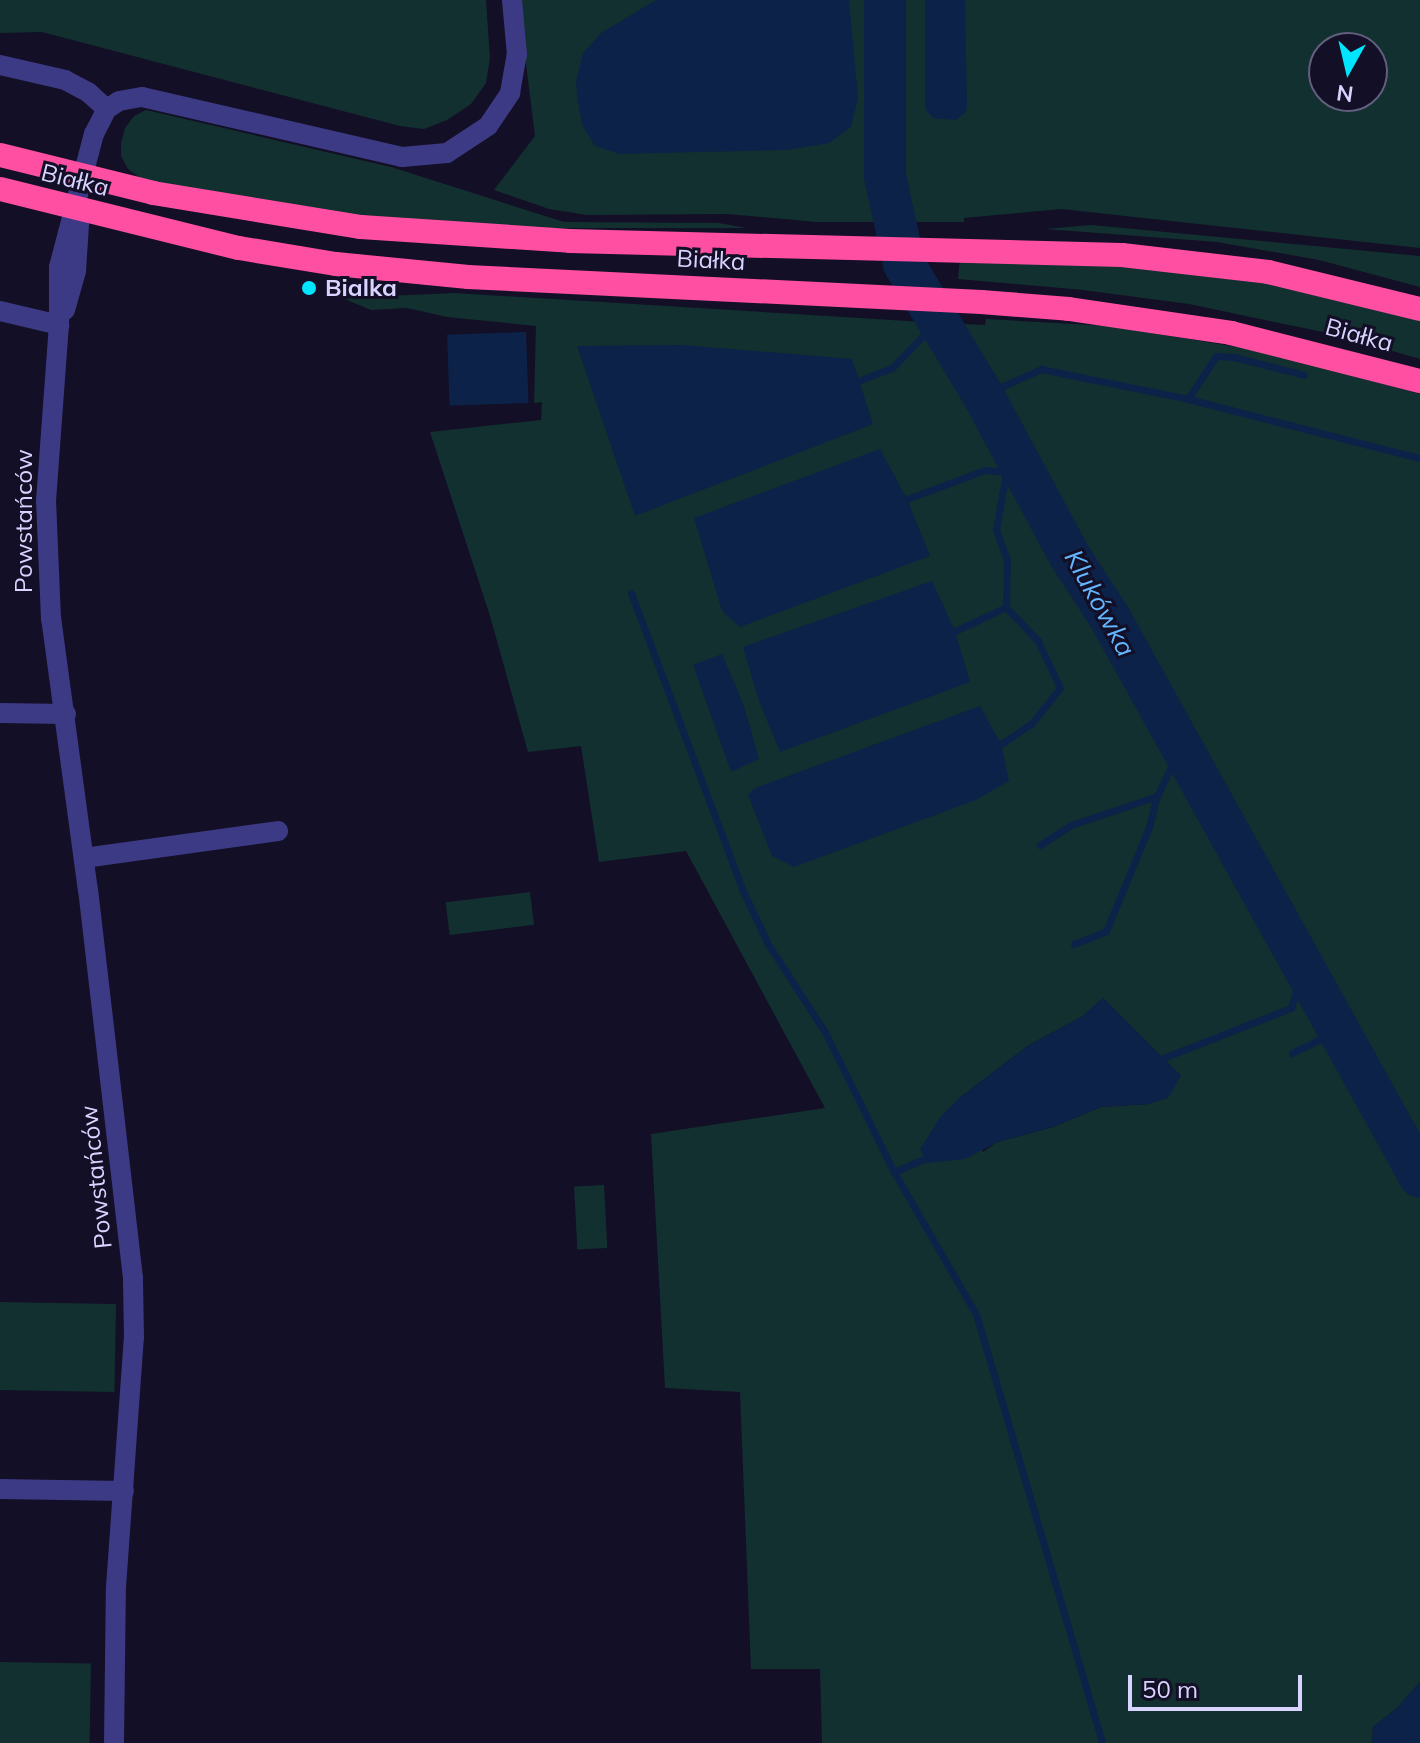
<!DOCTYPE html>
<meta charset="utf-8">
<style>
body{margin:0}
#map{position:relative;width:1420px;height:1743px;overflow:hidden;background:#130f26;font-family:Mulish,sans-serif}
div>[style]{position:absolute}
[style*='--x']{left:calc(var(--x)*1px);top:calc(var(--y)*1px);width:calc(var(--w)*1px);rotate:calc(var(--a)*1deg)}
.green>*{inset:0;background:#12302f;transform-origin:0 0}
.water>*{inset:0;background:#0c2248;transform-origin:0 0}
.stream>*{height:7px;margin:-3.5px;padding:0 3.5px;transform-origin:3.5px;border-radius:3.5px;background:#0c2248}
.river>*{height:42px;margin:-21px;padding:0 21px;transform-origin:21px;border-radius:21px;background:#0c2248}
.street>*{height:20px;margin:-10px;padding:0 10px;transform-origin:10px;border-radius:10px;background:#3d3a85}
.highway>*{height:24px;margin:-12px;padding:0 12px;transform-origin:12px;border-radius:12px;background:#ff4fa3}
.dots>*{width:22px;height:22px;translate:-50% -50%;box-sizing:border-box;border:4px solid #130f26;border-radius:50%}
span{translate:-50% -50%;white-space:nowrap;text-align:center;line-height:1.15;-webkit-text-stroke:6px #130f26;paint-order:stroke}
.street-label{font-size:24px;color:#d9d4ff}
.poi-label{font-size:24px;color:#d9d4ff;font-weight:700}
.left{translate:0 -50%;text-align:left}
.water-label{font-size:26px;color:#62b6ff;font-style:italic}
.north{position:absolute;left:1308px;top:32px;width:80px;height:80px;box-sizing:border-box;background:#130f26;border:2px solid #625e7d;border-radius:50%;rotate:188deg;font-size:22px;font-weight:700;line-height:32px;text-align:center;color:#d9d4ff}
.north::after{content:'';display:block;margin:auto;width:28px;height:36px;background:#00e5ff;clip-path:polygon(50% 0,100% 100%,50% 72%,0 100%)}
.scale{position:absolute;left:1128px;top:1675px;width:174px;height:36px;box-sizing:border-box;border:4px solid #d9d4ff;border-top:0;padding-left:10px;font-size:24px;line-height:28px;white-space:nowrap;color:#d9d4ff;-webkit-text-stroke:6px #130f26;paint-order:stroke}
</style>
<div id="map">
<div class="green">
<div style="clip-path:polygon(0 0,486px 0,490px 58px,486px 83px,471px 104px,447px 120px,424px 129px,400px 126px,42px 32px,0 33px)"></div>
<div style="clip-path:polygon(evenodd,518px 0,1420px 0,1420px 248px,1061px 209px,964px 218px,964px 222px,817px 222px,728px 214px,587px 215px,549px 209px,494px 190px,535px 136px,518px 0,1324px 48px,1372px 48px,1372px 96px,1324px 96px,1324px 48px)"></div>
<div style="clip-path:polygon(146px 110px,391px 167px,564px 222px,719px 223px,746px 228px,508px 228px,362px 216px,143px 180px,128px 169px,121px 156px,121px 143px,125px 128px,134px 116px)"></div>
<div style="clip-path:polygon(1091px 225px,1420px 256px,1420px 287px,1319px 260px,1217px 242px,1045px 229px)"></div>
<div style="clip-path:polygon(960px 257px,1078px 261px,1286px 286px,1420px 320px,1420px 359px,1337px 335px,1189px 304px,1083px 290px,958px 279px)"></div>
<div style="clip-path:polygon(evenodd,455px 293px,924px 322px,985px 325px,986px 319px,1109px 326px,1256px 350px,1420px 394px,1420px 1682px,1397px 1708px,1373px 1727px,1372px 1743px,822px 1743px,820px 1669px,751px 1669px,740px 1392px,665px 1388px,651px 1134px,825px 1108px,686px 851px,599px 862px,581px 746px,528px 752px,490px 616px,430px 432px,541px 420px,542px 402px,534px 403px,536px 326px,447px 317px,407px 308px,371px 310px,342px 298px,455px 293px,1103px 998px,1181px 1076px,1149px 1104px,1101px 1107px,1053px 1127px,997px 1142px,983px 1152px,958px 1099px,1029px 1045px,1083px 1016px,1103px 998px)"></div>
<div style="left:530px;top:892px;width:33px;height:85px;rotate:83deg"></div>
<div style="left:604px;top:1185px;width:63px;height:30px;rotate:87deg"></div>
<div style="left:0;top:1302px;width:116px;height:88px;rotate:1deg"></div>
<div style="left:0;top:1662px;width:91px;height:81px;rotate:1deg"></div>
</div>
<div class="water">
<div style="clip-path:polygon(656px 0,849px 0,858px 98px,851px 127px,829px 143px,786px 150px,620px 154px,595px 146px,582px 125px,577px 95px,576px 81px,583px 53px,601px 33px)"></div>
<div style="clip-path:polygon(925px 0,965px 0,967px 105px,966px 112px,956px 120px,933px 118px,925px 109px)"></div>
<div style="left:526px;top:332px;width:71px;height:79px;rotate:88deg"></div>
<div style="clip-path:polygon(683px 345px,852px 359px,873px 424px,635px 516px,577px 346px)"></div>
<div style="clip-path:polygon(880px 449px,907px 499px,930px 556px,740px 627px,722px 611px,694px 518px)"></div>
<div style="clip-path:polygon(932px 581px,955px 631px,970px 682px,780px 752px,759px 701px,743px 647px)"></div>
<div style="clip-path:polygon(722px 654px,744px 706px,759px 759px,731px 772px,693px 665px)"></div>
<div style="clip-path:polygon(980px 706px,1001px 744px,1009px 781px,976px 800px,794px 867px,772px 856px,748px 795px,755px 788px)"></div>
<div style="clip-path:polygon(1103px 998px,1181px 1076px,1168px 1098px,1149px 1104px,1101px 1107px,1053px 1127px,998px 1142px,965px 1159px,927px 1163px,920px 1149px,941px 1116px,958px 1099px,1029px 1045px,1083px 1016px)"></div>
<div style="clip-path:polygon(1420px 1682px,1420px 1743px,1372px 1743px,1373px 1727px,1397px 1708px)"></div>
</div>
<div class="stream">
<div style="--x:858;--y:381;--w:36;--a:-21"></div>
<div style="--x:892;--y:368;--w:66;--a:-46.2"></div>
<div style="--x:983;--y:395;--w:64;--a:-24.1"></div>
<div style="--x:1041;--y:369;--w:150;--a:11.5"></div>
<div style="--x:1188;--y:399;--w:239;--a:14.3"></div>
<div style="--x:1188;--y:399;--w:51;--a:-56.9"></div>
<div style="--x:1216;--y:356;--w:18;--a:3"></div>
<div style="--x:1234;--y:357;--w:72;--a:14.4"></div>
<div style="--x:907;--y:499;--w:83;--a:-20.4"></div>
<div style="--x:985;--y:470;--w:21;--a:5"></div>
<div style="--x:631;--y:593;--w:316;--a:69.4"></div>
<div style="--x:742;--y:889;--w:61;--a:64.7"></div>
<div style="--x:768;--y:944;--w:105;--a:57.1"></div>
<div style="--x:825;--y:1032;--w:156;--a:63.8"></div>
<div style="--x:894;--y:1172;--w:164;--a:60"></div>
<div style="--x:976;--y:1314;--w:447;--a:73.6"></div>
<div style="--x:955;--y:631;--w:56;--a:-25.2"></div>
<div style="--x:1001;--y:744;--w:36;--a:-34"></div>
<div style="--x:1031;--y:724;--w:46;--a:-51.1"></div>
<div style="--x:1060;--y:688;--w:52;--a:-115.1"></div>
<div style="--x:1038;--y:641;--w:47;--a:-133.3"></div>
<div style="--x:1006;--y:607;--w:47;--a:-88.8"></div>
<div style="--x:1007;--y:560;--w:32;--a:-110"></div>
<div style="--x:996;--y:530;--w:59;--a:-80.2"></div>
<div style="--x:1006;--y:472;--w:18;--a:-43"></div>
<div style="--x:1040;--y:845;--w:37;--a:-33"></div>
<div style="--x:1071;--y:825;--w:91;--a:-18.6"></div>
<div style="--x:1074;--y:944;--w:35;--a:-22"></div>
<div style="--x:1106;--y:931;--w:113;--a:-67.5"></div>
<div style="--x:1149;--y:827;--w:32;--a:-76"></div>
<div style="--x:1157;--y:796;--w:55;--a:-64.4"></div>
<div style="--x:1292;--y:1053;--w:28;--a:-26"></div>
<div style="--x:1317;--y:1041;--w:25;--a:-43"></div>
<div style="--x:1158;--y:1060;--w:143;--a:-21.4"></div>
<div style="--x:1291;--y:1008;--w:45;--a:-74.4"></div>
<div style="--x:894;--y:1172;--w:43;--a:-23.6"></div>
</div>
<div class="river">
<div style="--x:885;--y:0;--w:176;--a:90"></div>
<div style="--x:885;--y:176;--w:90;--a:77.8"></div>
<div style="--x:904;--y:264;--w:153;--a:58.9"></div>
<div style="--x:983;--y:395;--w:182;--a:61.7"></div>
<div style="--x:1069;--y:555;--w:75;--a:56.9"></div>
<div style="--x:1110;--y:618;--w:639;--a:60.99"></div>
</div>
<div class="street">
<div style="--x:0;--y:65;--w:67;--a:13"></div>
<div style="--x:65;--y:80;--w:27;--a:28"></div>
<div style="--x:89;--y:93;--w:24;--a:42"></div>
<div style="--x:65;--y:310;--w:41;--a:-74.2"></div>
<div style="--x:76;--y:271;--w:47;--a:-86.3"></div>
<div style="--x:0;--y:311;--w:61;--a:13.3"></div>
<div style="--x:0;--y:713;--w:66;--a:0.9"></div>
<div style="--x:84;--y:858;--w:196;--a:-7.9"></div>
<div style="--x:0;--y:1489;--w:124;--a:0.9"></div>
<div style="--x:114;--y:1743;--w:156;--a:-89.3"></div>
<div style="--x:116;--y:1587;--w:250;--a:-85.9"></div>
<div style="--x:134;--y:1338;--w:60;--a:-91"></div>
<div style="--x:133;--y:1278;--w:390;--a:-96.6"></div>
<div style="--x:88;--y:891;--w:275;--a:-97.7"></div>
<div style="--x:51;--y:619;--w:118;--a:-92.4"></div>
<div style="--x:46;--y:501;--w:176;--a:-85.8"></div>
<div style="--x:59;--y:325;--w:58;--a:-90"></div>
<div style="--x:59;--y:267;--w:138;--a:-75.3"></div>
<div style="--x:94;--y:134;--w:28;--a:-63"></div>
<div style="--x:107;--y:109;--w:14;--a:-34"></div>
<div style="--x:119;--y:101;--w:23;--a:-10"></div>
<div style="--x:142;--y:97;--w:267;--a:13"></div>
<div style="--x:402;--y:157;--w:45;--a:-5.1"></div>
<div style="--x:447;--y:153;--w:49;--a:-33.4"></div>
<div style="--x:488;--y:126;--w:40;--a:-56"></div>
<div style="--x:510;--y:93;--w:39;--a:-80"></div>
<div style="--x:517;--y:55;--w:55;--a:-95.2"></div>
</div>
<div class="highway">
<div style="--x:0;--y:155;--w:158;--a:13.9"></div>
<div style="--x:153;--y:193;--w:211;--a:9.3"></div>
<div style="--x:361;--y:227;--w:209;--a:3.8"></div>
<div style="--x:570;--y:241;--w:552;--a:1.45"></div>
<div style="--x:1122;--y:255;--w:147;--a:6.6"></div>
<div style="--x:1268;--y:272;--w:156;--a:13.7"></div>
<div style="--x:0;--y:189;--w:246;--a:13.9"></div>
<div style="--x:239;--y:248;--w:98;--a:9.4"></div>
<div style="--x:336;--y:264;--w:133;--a:5.6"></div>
<div style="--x:468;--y:277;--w:514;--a:2.79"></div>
<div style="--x:981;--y:302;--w:88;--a:4.5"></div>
<div style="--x:1069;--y:309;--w:164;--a:8.4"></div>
<div style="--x:1231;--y:333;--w:195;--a:14.3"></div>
</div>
<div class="dots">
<div style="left:309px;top:288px;background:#00e5ff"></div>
</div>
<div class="street-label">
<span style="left:75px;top:180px;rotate:14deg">Białka</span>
<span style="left:711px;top:260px;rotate:3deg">Białka</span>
<span style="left:1359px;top:335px;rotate:15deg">Białka</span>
<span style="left:24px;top:521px;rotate:-90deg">Powstańców</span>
<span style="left:96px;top:1177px;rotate:-96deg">Powstańców</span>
</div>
<div class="poi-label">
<span class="left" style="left:325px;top:288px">Bialka</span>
</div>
<div class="water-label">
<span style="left:1100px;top:603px;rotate:61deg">Klukówka</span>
</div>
<div class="north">N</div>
<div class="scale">50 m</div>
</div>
